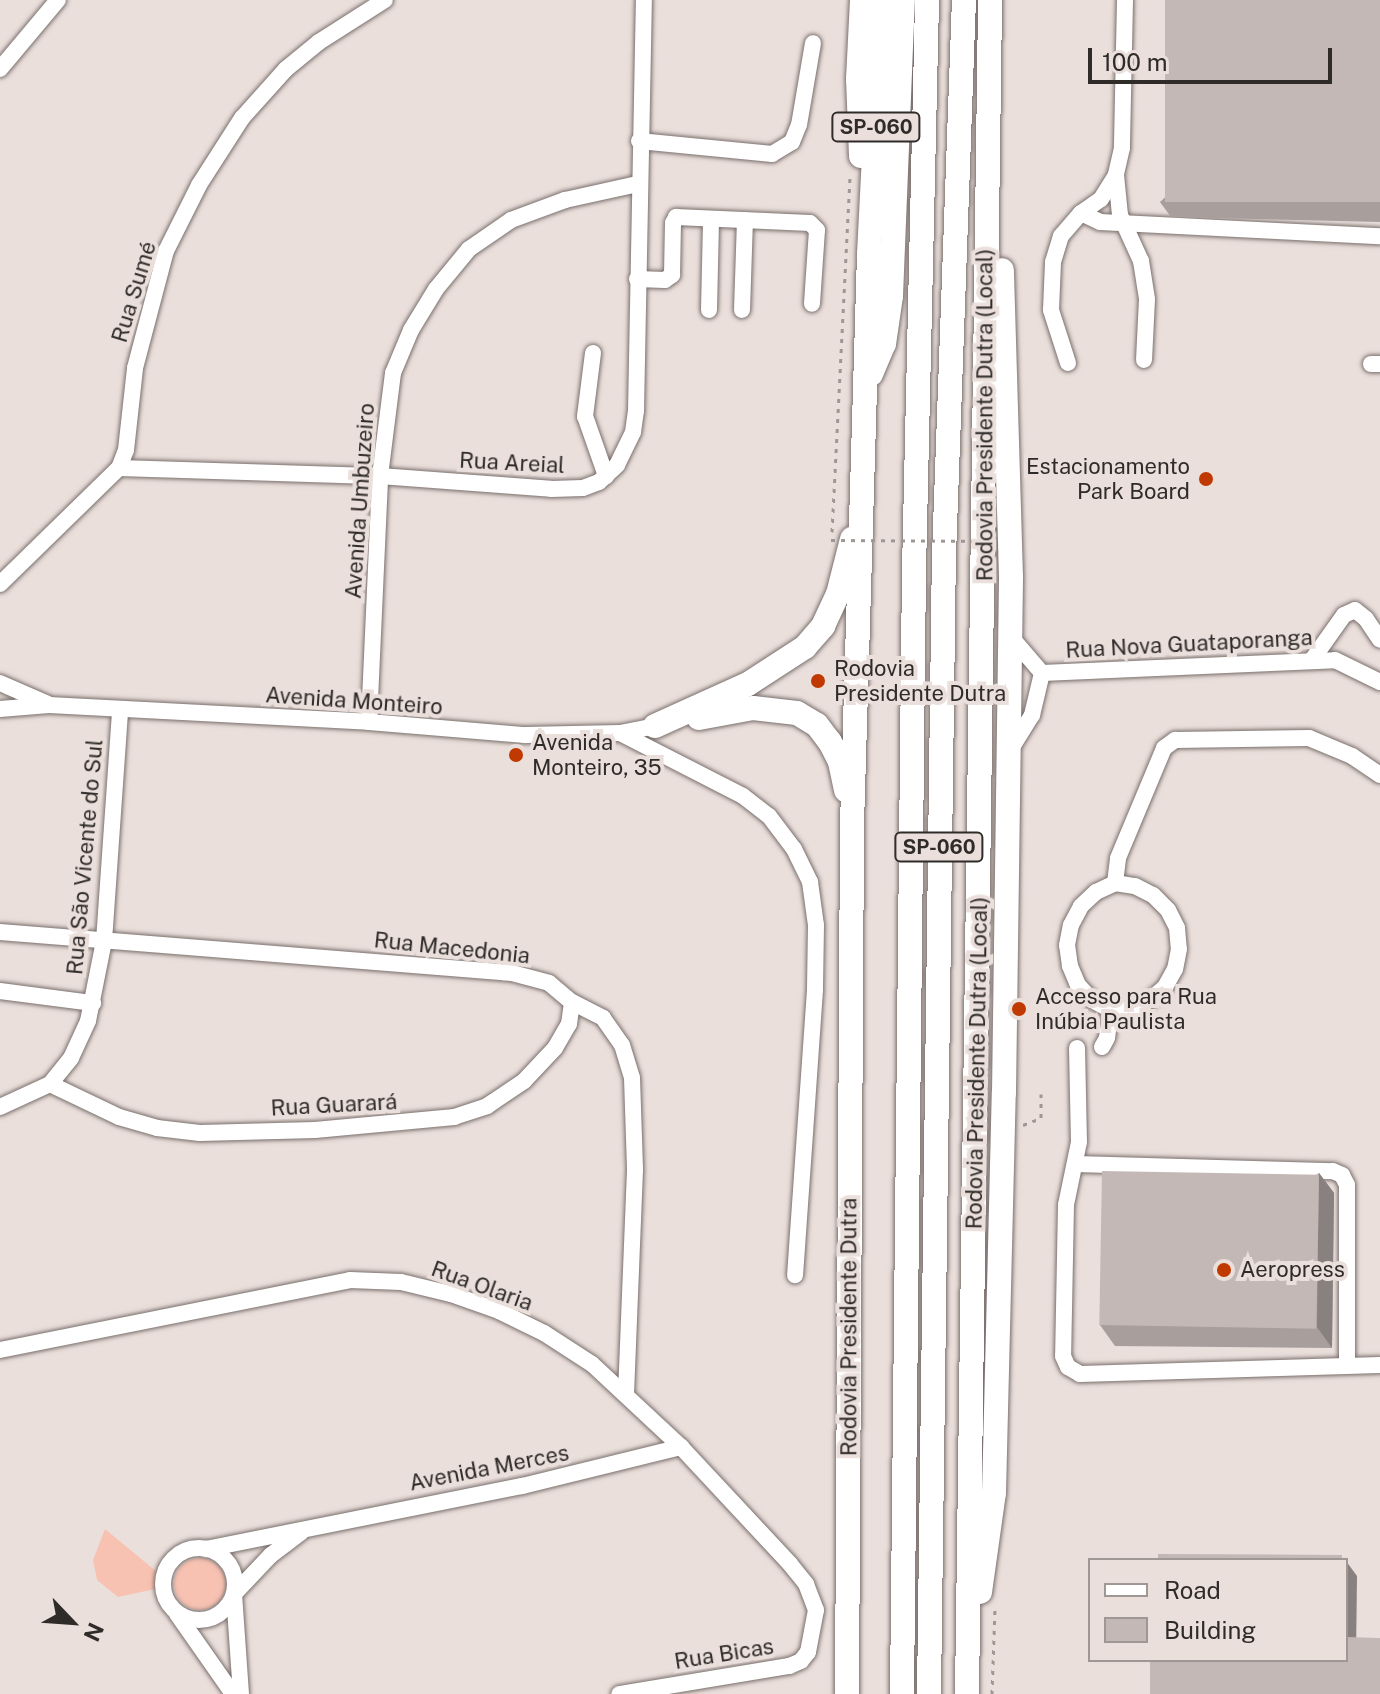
<!DOCTYPE html>
<meta charset="utf-8">
<style>
body{margin:0}
#map{position:relative;width:1380px;height:1694px;overflow:hidden;background:#eadfdb;font-family:"Public Sans",sans-serif}
div>[style]{position:absolute}
[style*='--x']{left:calc(var(--x)*1px);top:calc(var(--y)*1px);width:calc(var(--w)*1px);rotate:calc(var(--a)*1deg)}
.green>*{inset:0;background:#f8c2b2}
.round{border-radius:50%}
.path>*{height:3px;margin-top:-1.5px;transform-origin:0;background:repeating-linear-gradient(90deg,#9f9793 0 4px,transparent 0 10px)}
.roads{filter:drop-shadow(0 0 2px #796f6c) drop-shadow(0 0 2px #796f6c)}
.minor>*{height:16px;margin:-8px;padding:0 8px;transform-origin:8px;border-radius:8px;background:#fff}
.minor>.ring{margin:-8px;padding:0;box-sizing:content-box;background:none;border:16px solid #fff;border-radius:50%}
.highway>*{height:24px;margin:-12px;padding:0 12px;transform-origin:12px;border-radius:12px;background:#fff}
.path-bridge>*{height:3px;margin-top:-1.5px;transform-origin:0;background:repeating-linear-gradient(90deg,#9f9793 0 4px,transparent 0 10px)}
.wall>*{inset:0;background:#a89e9c}
.shaded-wall>*{inset:0;background:#88817f}
.building>*{inset:0;background:#c3b8b5;transform-origin:0 0}
.dots>*{width:22px;height:22px;translate:-50% -50%;box-sizing:border-box;border:4px solid #eadfdb;border-radius:50%}
span{translate:-50% -50%;white-space:nowrap;text-align:center;line-height:1.15;-webkit-text-stroke:8px #eadfdb;paint-order:stroke}
.shield-label span{padding:2px 6px;background:#eadfdb;border:2px solid;border-radius:6px;-webkit-text-stroke-width:0}
.shield-label{font-size:20px;color:#2f2b29;font-weight:700}
.street-label{font-size:22px;color:#2f2b29}
.poi-label{font-size:22px;color:#2f2b29}
.right{translate:-100% -50%;text-align:right}
.left{translate:0 -50%;text-align:left}
.legend{position:absolute;left:1088px;top:1558px;width:260px;height:104px;box-sizing:border-box;background:#eadfdb;border:2px solid #9f9794;margin:0;padding:10px 14px;list-style:none;font-size:24px;color:#2f2b29}
.legend li{display:flex;align-items:center;gap:16px;height:40px}
.legend b{width:40px;border:2px solid #9f9794}
.north{position:absolute;left:32px;top:1582px;width:80px;height:80px;-webkit-text-stroke:6px #eadfdb;paint-order:stroke;rotate:115deg;font-size:22px;font-weight:700;line-height:32px;text-align:center;color:#2f2b29}
.north::after{content:'';display:block;margin:auto;width:28px;height:36px;background:#2f2b29;clip-path:polygon(50% 0,100% 100%,50% 72%,0 100%)}
.scale{position:absolute;left:1088px;top:48px;width:244px;height:36px;box-sizing:border-box;border:4px solid #2f2b29;border-top:0;padding-left:10px;font-size:24px;line-height:28px;white-space:nowrap;color:#2f2b29;-webkit-text-stroke:6px #eadfdb;paint-order:stroke}
</style>
<div id="map">
<div class="green">
<div style="clip-path:polygon(105px 1529px,157px 1572px,155px 1589px,118px 1597px,97px 1580px,93px 1560px)"></div>
<div class="round" style="left:174px;top:1558px;width:52px;height:52px"></div>
</div>
<div class="path">
<div style="--x:832;--y:532;--w:360;--a:-87.1"></div>
<div style="--x:1023;--y:1125;--w:19;--a:-21"></div>
<div style="--x:1041;--y:1118;--w:24;--a:-90"></div>
<div style="--x:992;--y:1694;--w:88;--a:-88"></div>
</div>
<div class="roads">
<div class="minor">
<div style="--x:1125;--y:0;--w:148;--a:91.2"></div>
<div style="--x:1122;--y:148;--w:28;--a:103"></div>
<div style="--x:1116;--y:175;--w:40;--a:84.3"></div>
<div style="--x:1120;--y:215;--w:51;--a:65.5"></div>
<div style="--x:1141;--y:261;--w:38;--a:81"></div>
<div style="--x:1147;--y:299;--w:61;--a:92.8"></div>
<div style="--x:0;--y:69;--w:90;--a:-50"></div>
<div style="--x:639;--y:141;--w:134;--a:5.6"></div>
<div style="--x:772;--y:154;--w:23;--a:-31"></div>
<div style="--x:792;--y:142;--w:18;--a:-68"></div>
<div style="--x:799;--y:125;--w:83;--a:-80.3"></div>
<div style="--x:1081;--y:213;--w:21;--a:25"></div>
<div style="--x:1100;--y:222;--w:280;--a:2.9"></div>
<div style="--x:637;--y:279;--w:28;--a:2"></div>
<div style="--x:665;--y:280;--w:9;--a:-36"></div>
<div style="--x:672;--y:275;--w:52;--a:-88.9"></div>
<div style="--x:673;--y:223;--w:7;--a:-63"></div>
<div style="--x:676;--y:217;--w:134;--a:2.6"></div>
<div style="--x:810;--y:223;--w:10;--a:45"></div>
<div style="--x:817;--y:230;--w:74;--a:93.9"></div>
<div style="--x:709;--y:310;--w:91;--a:-88.7"></div>
<div style="--x:742;--y:310;--w:90;--a:-88.1"></div>
<div style="--x:593;--y:353;--w:64;--a:97.2"></div>
<div style="--x:585;--y:416;--w:64;--a:70.7"></div>
<div style="--x:1068;--y:363;--w:56;--a:-107.8"></div>
<div style="--x:1051;--y:310;--w:48;--a:-87.6"></div>
<div style="--x:1053;--y:262;--w:27;--a:-73"></div>
<div style="--x:1061;--y:236;--w:30;--a:-49"></div>
<div style="--x:1081;--y:213;--w:24;--a:-35"></div>
<div style="--x:1101;--y:199;--w:28;--a:-58"></div>
<div style="--x:1371;--y:364;--w:9;--a:0"></div>
<div style="--x:119;--y:468;--w:261;--a:1.8"></div>
<div style="--x:380;--y:476;--w:171;--a:4.3"></div>
<div style="--x:551;--y:489;--w:32;--a:-2"></div>
<div style="--x:583;--y:488;--w:17;--a:-21"></div>
<div style="--x:599;--y:482;--w:25;--a:-43"></div>
<div style="--x:617;--y:465;--w:37;--a:-64"></div>
<div style="--x:633;--y:432;--w:21;--a:-82"></div>
<div style="--x:636;--y:411;--w:411;--a:-88.9"></div>
<div style="--x:0;--y:584;--w:166;--a:-44.3"></div>
<div style="--x:119;--y:468;--w:19;--a:-69"></div>
<div style="--x:126;--y:450;--w:82;--a:-83.7"></div>
<div style="--x:135;--y:368;--w:121;--a:-75.2"></div>
<div style="--x:166;--y:251;--w:74;--a:-63.4"></div>
<div style="--x:199;--y:185;--w:80;--a:-57.3"></div>
<div style="--x:242;--y:118;--w:66;--a:-48.1"></div>
<div style="--x:286;--y:69;--w:43;--a:-39.3"></div>
<div style="--x:319;--y:42;--w:78;--a:-32.5"></div>
<div style="--x:1011;--y:637;--w:48;--a:49.3"></div>
<div style="--x:1312;--y:660;--w:55;--a:-54.6"></div>
<div style="--x:1344;--y:615;--w:12;--a:-24"></div>
<div style="--x:1355;--y:610;--w:14;--a:39"></div>
<div style="--x:1366;--y:619;--w:25;--a:56"></div>
<div style="--x:1042;--y:673;--w:293;--a:-2.5"></div>
<div style="--x:1335;--y:660;--w:50;--a:26.1"></div>
<div style="--x:0;--y:683;--w:52;--a:23.6"></div>
<div style="--x:0;--y:709;--w:49;--a:-4.7"></div>
<div style="--x:49;--y:705;--w:320;--a:3"></div>
<div style="--x:369;--y:722;--w:157;--a:4.8"></div>
<div style="--x:525;--y:735;--w:95;--a:-1.2"></div>
<div style="--x:620;--y:733;--w:36;--a:-11"></div>
<div style="--x:369;--y:722;--w:246;--a:-87.4"></div>
<div style="--x:380;--y:476;--w:104;--a:-82.8"></div>
<div style="--x:393;--y:373;--w:47;--a:-67.3"></div>
<div style="--x:411;--y:330;--w:48;--a:-58.6"></div>
<div style="--x:436;--y:289;--w:52;--a:-50.5"></div>
<div style="--x:469;--y:249;--w:51;--a:-34.6"></div>
<div style="--x:511;--y:220;--w:58;--a:-20.3"></div>
<div style="--x:565;--y:200;--w:75;--a:-12.4"></div>
<div style="--x:620;--y:733;--w:138;--a:27.1"></div>
<div style="--x:743;--y:796;--w:33;--a:38"></div>
<div style="--x:769;--y:816;--w:41;--a:52.9"></div>
<div style="--x:794;--y:849;--w:37;--a:64"></div>
<div style="--x:810;--y:882;--w:43;--a:82.1"></div>
<div style="--x:816;--y:925;--w:65;--a:90.9"></div>
<div style="--x:815;--y:990;--w:286;--a:94"></div>
<div style="--x:1009;--y:752;--w:44;--a:-58.1"></div>
<div style="--x:1032;--y:715;--w:43;--a:-76.6"></div>
<div style="--x:1115;--y:883;--w:25;--a:-83"></div>
<div style="--x:1118;--y:858;--w:119;--a:-67.3"></div>
<div style="--x:1164;--y:748;--w:14;--a:-36"></div>
<div style="--x:1175;--y:740;--w:134;--a:-0.9"></div>
<div style="--x:1309;--y:738;--w:47;--a:22.7"></div>
<div style="--x:1352;--y:756;--w:34;--a:34"></div>
<div style="--x:1115;--y:883;--w:20;--a:9"></div>
<div style="--x:1135;--y:886;--w:20;--a:27"></div>
<div style="--x:1153;--y:895;--w:21;--a:45"></div>
<div style="--x:1168;--y:910;--w:20;--a:63"></div>
<div style="--x:1177;--y:928;--w:21;--a:85"></div>
<div style="--x:1179;--y:949;--w:20;--a:101"></div>
<div style="--x:1175;--y:969;--w:21;--a:119"></div>
<div style="--x:1165;--y:987;--w:20;--a:139"></div>
<div style="--x:1150;--y:1000;--w:21;--a:155"></div>
<div style="--x:1131;--y:1009;--w:20;--a:177"></div>
<div style="--x:1111;--y:1010;--w:21;--a:-152"></div>
<div style="--x:1092;--y:1000;--w:21;--a:-133"></div>
<div style="--x:1078;--y:985;--w:21;--a:-113"></div>
<div style="--x:1070;--y:966;--w:21;--a:-98"></div>
<div style="--x:1067;--y:945;--w:20;--a:-79"></div>
<div style="--x:1071;--y:925;--w:21;--a:-62"></div>
<div style="--x:1081;--y:906;--w:21;--a:-43"></div>
<div style="--x:1096;--y:892;--w:21;--a:-25"></div>
<div style="--x:0;--y:932;--w:514;--a:4.58"></div>
<div style="--x:512;--y:973;--w:38;--a:15"></div>
<div style="--x:549;--y:983;--w:30;--a:40"></div>
<div style="--x:572;--y:1002;--w:35;--a:27"></div>
<div style="--x:603;--y:1018;--w:33;--a:55"></div>
<div style="--x:622;--y:1045;--w:34;--a:73"></div>
<div style="--x:632;--y:1078;--w:92;--a:88.1"></div>
<div style="--x:635;--y:1170;--w:223;--a:92.3"></div>
<div style="--x:0;--y:991;--w:94;--a:7.4"></div>
<div style="--x:1102;--y:1047;--w:10;--a:-61"></div>
<div style="--x:1107;--y:1038;--w:28;--a:-82"></div>
<div style="--x:1077;--y:1048;--w:94;--a:88.8"></div>
<div style="--x:1079;--y:1142;--w:64;--a:101.7"></div>
<div style="--x:1066;--y:1205;--w:151;--a:91.1"></div>
<div style="--x:1063;--y:1356;--w:12;--a:66"></div>
<div style="--x:1068;--y:1367;--w:14;--a:30"></div>
<div style="--x:1080;--y:1374;--w:300;--a:-1.7"></div>
<div style="--x:50;--y:1084;--w:76;--a:25.6"></div>
<div style="--x:119;--y:1117;--w:40;--a:16"></div>
<div style="--x:157;--y:1128;--w:43;--a:6.6"></div>
<div style="--x:200;--y:1133;--w:115;--a:-1.5"></div>
<div style="--x:315;--y:1130;--w:140;--a:-5.3"></div>
<div style="--x:454;--y:1117;--w:35;--a:-18"></div>
<div style="--x:487;--y:1106;--w:45;--a:-34"></div>
<div style="--x:524;--y:1081;--w:45;--a:-46.8"></div>
<div style="--x:555;--y:1048;--w:28;--a:-60"></div>
<div style="--x:569;--y:1024;--w:22;--a:-82"></div>
<div style="--x:0;--y:1107;--w:55;--a:-24.7"></div>
<div style="--x:50;--y:1084;--w:33;--a:-51"></div>
<div style="--x:71;--y:1058;--w:41;--a:-65.3"></div>
<div style="--x:88;--y:1021;--w:82;--a:-78.7"></div>
<div style="--x:104;--y:941;--w:231;--a:-86"></div>
<div style="--x:1075;--y:1164;--w:258;--a:1.6"></div>
<div style="--x:1333;--y:1171;--w:10;--a:24"></div>
<div style="--x:1342;--y:1175;--w:11;--a:63"></div>
<div style="--x:1347;--y:1185;--w:181;--a:90"></div>
<div style="--x:0;--y:1350;--w:357;--a:-11.3"></div>
<div style="--x:350;--y:1280;--w:51;--a:2.2"></div>
<div style="--x:401;--y:1282;--w:51;--a:13.5"></div>
<div style="--x:451;--y:1294;--w:51;--a:19.5"></div>
<div style="--x:499;--y:1311;--w:50;--a:26.1"></div>
<div style="--x:544;--y:1333;--w:57;--a:32.9"></div>
<div style="--x:592;--y:1364;--w:122;--a:43"></div>
<div style="--x:681;--y:1447;--w:160;--a:47"></div>
<div style="--x:790;--y:1564;--w:26;--a:51"></div>
<div style="--x:806;--y:1584;--w:28;--a:69"></div>
<div style="--x:816;--y:1610;--w:43;--a:100.8"></div>
<div style="--x:808;--y:1652;--w:11;--a:128"></div>
<div style="--x:801;--y:1661;--w:13;--a:157"></div>
<div style="--x:789;--y:1666;--w:172;--a:170.6"></div>
<div class="ring" style="left:163px;top:1548px;width:56px;height:56px"></div>
<div style="--x:206;--y:1549;--w:322;--a:-11.3"></div>
<div style="--x:522;--y:1486;--w:164;--a:-13.8"></div>
<div style="--x:177;--y:1614;--w:98;--a:55"></div>
<div style="--x:241;--y:1694;--w:100;--a:-94"></div>
<div style="--x:234;--y:1594;--w:54;--a:-46.5"></div>
<div style="--x:271;--y:1555;--w:38;--a:-37"></div>
</div>
<div class="highway">
<div style="--x:861;--y:156;--w:77;--a:-92.2"></div>
<div style="--x:858;--y:79;--w:79;--a:-87.1"></div>
<div style="--x:871;--y:374;--w:33;--a:-67"></div>
<div style="--x:884;--y:344;--w:49;--a:-81.7"></div>
<div style="--x:891;--y:296;--w:296;--a:-87.7"></div>
<div style="--x:699;--y:718;--w:55;--a:-10.5"></div>
<div style="--x:753;--y:708;--w:44;--a:6.5"></div>
<div style="--x:797;--y:713;--w:23;--a:31"></div>
<div style="--x:817;--y:725;--w:21;--a:53"></div>
<div style="--x:830;--y:742;--w:22;--a:63"></div>
<div style="--x:840;--y:762;--w:29;--a:78"></div>
<div style="--x:655;--y:726;--w:102;--a:-24.3"></div>
<div style="--x:748;--y:684;--w:68;--a:-33"></div>
<div style="--x:805;--y:647;--w:28;--a:-49"></div>
<div style="--x:823;--y:626;--w:35;--a:-65"></div>
<div style="--x:838;--y:594;--w:57;--a:-75.7"></div>
<div style="--x:980;--y:1592;--w:100;--a:-82"></div>
<div style="--x:994;--y:1493;--w:400;--a:-88.6"></div>
<div style="--x:1004;--y:1093;--w:516;--a:-89.22"></div>
<div style="--x:1011;--y:577;--w:307;--a:-91.7"></div>
<div style="--x:847;--y:1694;--w:870;--a:-89.67"></div>
<div style="--x:852;--y:824;--w:570;--a:-88.29"></div>
<div style="--x:869;--y:254;--w:254;--a:-87.1"></div>
<div style="--x:902;--y:1694;--w:1124;--a:-89.39"></div>
<div style="--x:914;--y:570;--w:570;--a:-88.69"></div>
<div style="--x:929;--y:1694;--w:1139;--a:-89.25"></div>
<div style="--x:944;--y:555;--w:555;--a:-87.94"></div>
<div style="--x:967;--y:1694;--w:1694;--a:-89.22"></div>
</div>
</div>
<div class="path-bridge">
<div style="--x:831;--y:540;--w:168;--a:0.3"></div>
</div>
<div class="wall">
<div style="clip-path:polygon(1380px 0,1380px 222px,1171px 217px,1160px 202px)"></div>
<div style="clip-path:polygon(1319px 1173px,1334px 1193px,1332px 1348px,1115px 1346px,1100px 1325px)"></div>
</div>
<div class="shaded-wall">
<div style="clip-path:polygon(1319px 1173px,1334px 1193px,1332px 1348px,1317px 1327px)"></div>
<div style="clip-path:polygon(1346px 1561px,1357px 1576px,1356px 1658px,1346px 1644px)"></div>
</div>
<div class="building">
<div style="left:1165px;top:0;width:215px;height:202px"></div>
<div style="left:1102px;top:1171px;width:217px;height:154px;rotate:1deg"></div>
<div style="clip-path:polygon(1158px 1554px,1342px 1555px,1342px 1560px,1158px 1560px)"></div>
<div style="clip-path:polygon(1346px 1637px,1380px 1638px,1380px 1694px,1157px 1694px,1157px 1660px,1346px 1660px)"></div>
<div style="left:1150px;top:1660px;width:7px;height:34px"></div>
</div>
<div class="dots">
<div style="left:1206px;top:479px;background:#c03901"></div>
<div style="left:818px;top:681px;background:#c03901"></div>
<div style="left:516px;top:755px;background:#c03901"></div>
<div style="left:1019px;top:1009px;background:#c03901"></div>
<div style="left:1224px;top:1270px;background:#c03901"></div>
</div>
<div class="shield-label">
<span style="left:876px;top:127px">SP-060</span>
<span style="left:939px;top:847px">SP-060</span>
</div>
<div class="street-label">
<span style="left:134px;top:292px;rotate:-73deg">Rua Sumé</span>
<span style="left:985px;top:415px;rotate:-90deg">Rodovia Presidente Dutra (Local)</span>
<span style="left:512px;top:463px;rotate:3deg">Rua Areial</span>
<span style="left:360px;top:501px;rotate:-86deg">Avenida Umbuzeiro</span>
<span style="left:1189px;top:644px;rotate:-3deg">Rua Nova Guataporanga</span>
<span style="left:354px;top:701px;rotate:4deg">Avenida Monteiro</span>
<span style="left:85px;top:857px;rotate:-85deg">Rua São Vicente do Sul</span>
<span style="left:452px;top:948px;rotate:6deg">Rua Macedonia</span>
<span style="left:977px;top:1063px;rotate:-89deg">Rodovia Presidente Dutra (Local)</span>
<span style="left:334px;top:1105px;rotate:-3deg">Rua Guarará</span>
<span style="left:482px;top:1286px;rotate:20deg">Rua Olaria</span>
<span style="left:849px;top:1327px;rotate:-90deg">Rodovia Presidente Dutra</span>
<span style="left:489px;top:1468px;rotate:-11deg">Avenida Merces</span>
<span style="left:724px;top:1654px;rotate:-9deg">Rua Bicas</span>
</div>
<div class="poi-label">
<span class="right" style="left:1190px;top:479px">Estacionamento<br>Park Board</span>
<span class="left" style="left:834px;top:681px">Rodovia<br>Presidente Dutra</span>
<span class="left" style="left:532px;top:755px">Avenida<br>Monteiro, 35</span>
<span class="left" style="left:1035px;top:1009px">Accesso para Rua<br>Inúbia Paulista</span>
<span class="left" style="left:1240px;top:1270px">Aeropress</span>
</div>
<ul class="legend">
<li><b style="height:10px;background:#fff"></b>Road</li>
<li><b style="height:22px;background:#c3b8b5"></b>Building</li>
</ul>
<div class="north">N</div>
<div class="scale">100 m</div>
</div>
